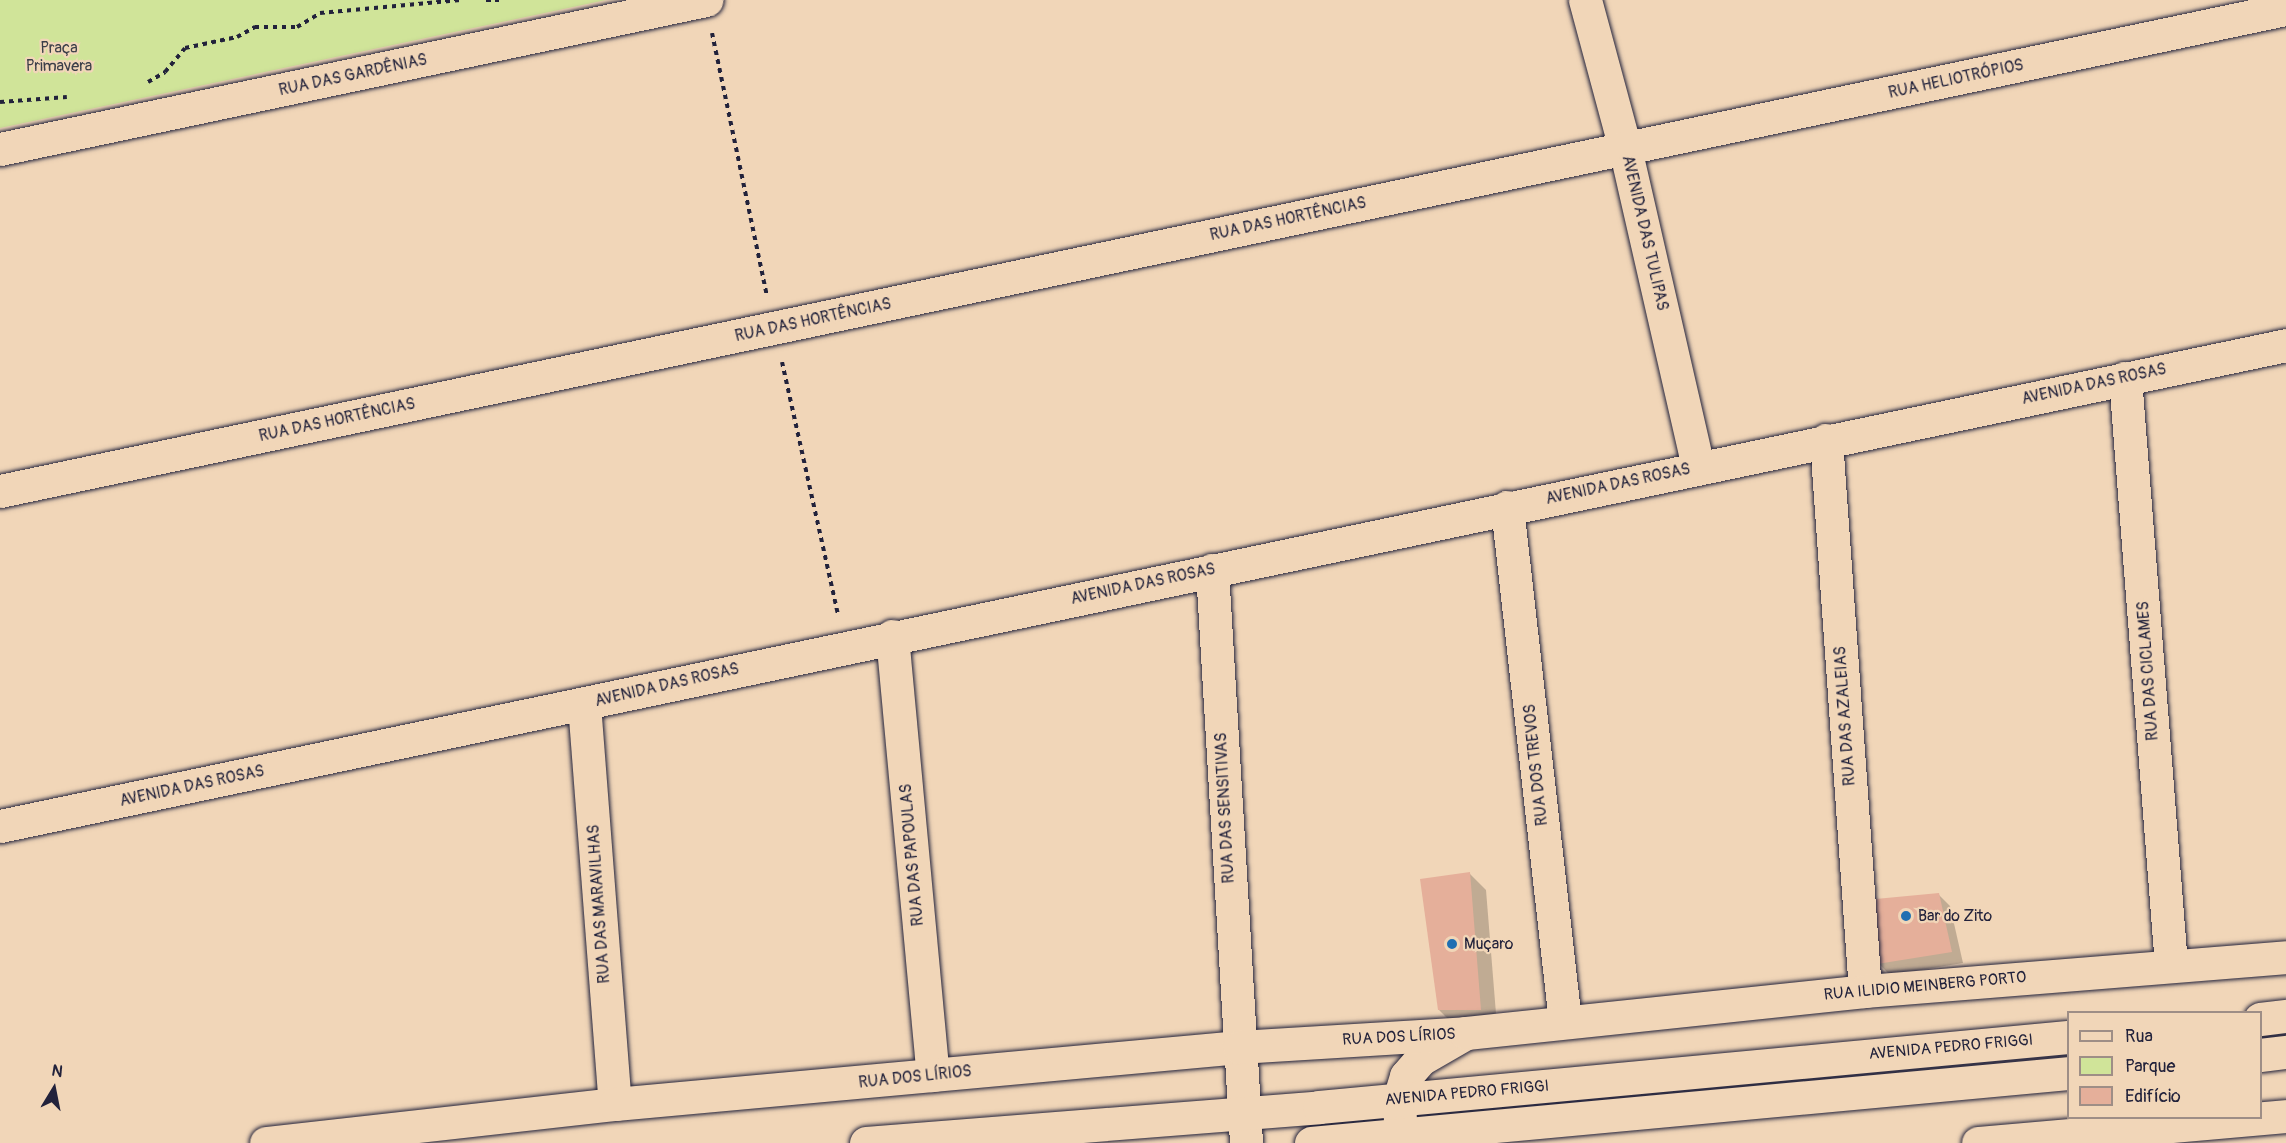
<!DOCTYPE html>
<meta charset="utf-8">
<style>
body{margin:0}
#map{position:relative;width:2286px;height:1143px;overflow:hidden;background:#f1d6b8;font-family:Pangolin,sans-serif}
div>[style]{position:absolute}
[style*='--x']{left:calc(var(--x)*1px);top:calc(var(--y)*1px);width:calc(var(--w)*1px);rotate:calc(var(--a)*1deg)}
.green>*{inset:0;background:#d0e499}
.shadow>*{inset:0;background:#0003}
.building>*{inset:0;background:#e5af9a}
.path>*{height:4px;margin-top:-2px;transform-origin:0;background:repeating-linear-gradient(90deg,#22223b 0 4.5px,transparent 0 9px)}
.roads{filter:drop-shadow(0 0 2px #22223b) drop-shadow(0 0 2px #22223b)}
.minor>*{height:33px;margin:-16.5px;padding:0 16.5px;transform-origin:16.5px;border-radius:16.5px;background:#f1d6b8}
.tertiary>*{height:33px;margin:-16.5px;padding:0 16.5px;transform-origin:16.5px;border-radius:16.5px;background:#f1d6b8}
.secondary>*{height:33px;margin:-16.5px;padding:0 16.5px;transform-origin:16.5px;border-radius:16.5px;background:#f1d6b8}
.primary>*{height:33px;margin:-16.5px;padding:0 16.5px;transform-origin:16.5px;border-radius:16.5px;background:#f1d6b8}
.dots>*{width:16px;height:16px;translate:-50% -50%;box-sizing:border-box;border:3px solid #f1d6b8;border-radius:50%}
span{translate:-50% -50%;white-space:nowrap;text-align:center;line-height:1.15;-webkit-text-stroke:4.5px #f1d6b8;paint-order:stroke}
.park-label{font-size:16px;color:#3c3f49}
.street-label{font-size:16px;color:#22223b}
.poi-label{font-size:16px;color:#22223b}
.left{translate:0 -50%;text-align:left}
.legend{position:absolute;left:2067px;top:1011px;width:195px;height:108px;box-sizing:border-box;background:#f1d6b8;border:2px solid #9e8e86;margin:0;padding:8px 10px;list-style:none;font-size:18px;color:#22223b}
.legend li{display:flex;align-items:center;gap:12px;height:30px}
.legend b{width:30px;border:2px solid #9e8e86}
.north{position:absolute;left:24px;top:1059px;width:60px;height:60px;-webkit-text-stroke:4px #f1d6b8;paint-order:stroke;rotate:10deg;font-size:16px;font-weight:700;line-height:24px;text-align:center;color:#22223b}
.north::after{content:'';display:block;margin:auto;width:21px;height:27px;background:#22223b;clip-path:polygon(50% 0,100% 100%,50% 72%,0 100%)}
</style>
<div id="map">
<div class="green">
<div style="clip-path:polygon(0 0,606px 0,0 128px)"></div>
</div>
<div class="shadow">
<div style="clip-path:polygon(1469px 873px,1486px 890px,1497px 1026px,1456px 1027px,1439px 1010px)"></div>
<div style="clip-path:polygon(1939px 895px,1950px 906px,1963px 963px,1890px 975px,1878px 963px)"></div>
</div>
<div class="building">
<div style="clip-path:polygon(1470px 872px,1481px 1010px,1438px 1010px,1420px 879px)"></div>
<div style="clip-path:polygon(1939px 893px,1952px 952px,1877px 964px,1865px 900px)"></div>
</div>
<div class="path">
<div style="--x:486;--y:0;--w:13;--a:0"></div>
<div style="--x:712;--y:33;--w:269;--a:78.2"></div>
<div style="--x:148;--y:82;--w:20;--a:-30"></div>
<div style="--x:165;--y:72;--w:31;--a:-50"></div>
<div style="--x:185;--y:48;--w:53;--a:-11.9"></div>
<div style="--x:237;--y:37;--w:21;--a:-29"></div>
<div style="--x:255;--y:27;--w:42;--a:0"></div>
<div style="--x:297;--y:27;--w:27;--a:-31"></div>
<div style="--x:320;--y:13;--w:141;--a:-5.3"></div>
<div style="--x:0;--y:102;--w:67;--a:-4.3"></div>
<div style="--x:782;--y:362;--w:259;--a:77.5"></div>
</div>
<div class="roads">
<div class="minor">
<div style="--x:1585;--y:0;--w:153;--a:74.9"></div>
<div style="--x:1625;--y:148;--w:327;--a:77.1"></div>
<div style="--x:0;--y:149;--w:722;--a:-11.92"></div>
<div style="--x:2125;--y:378;--w:589;--a:85.52"></div>
<div style="--x:1826;--y:440;--w:552;--a:85.95"></div>
<div style="--x:0;--y:491;--w:2336;--a:-11.91"></div>
<div style="--x:1507;--y:507;--w:518;--a:83.57"></div>
<div style="--x:1212;--y:570;--w:574;--a:86.6"></div>
<div style="--x:892;--y:636;--w:441;--a:84.7"></div>
<div style="--x:584;--y:704;--w:401;--a:85.6"></div>
<div style="--x:1401;--y:1143;--w:44;--a:-92.6"></div>
<div style="--x:1399;--y:1099;--w:24;--a:-73"></div>
<div style="--x:1406;--y:1076;--w:23;--a:-49"></div>
<div style="--x:1421;--y:1059;--w:52;--a:-30"></div>
</div>
<div class="tertiary">
<div style="--x:0;--y:826;--w:2336;--a:-11.88"></div>
</div>
<div class="secondary">
<div style="--x:266;--y:1143;--w:351;--a:-6.4"></div>
<div style="--x:615;--y:1104;--w:627;--a:-5.22"></div>
<div style="--x:1239;--y:1047;--w:227;--a:-3.5"></div>
<div style="--x:1466;--y:1033;--w:401;--a:-6"></div>
<div style="--x:1865;--y:991;--w:422;--a:-4.6"></div>
<div style="--x:1978;--y:1143;--w:309;--a:-5"></div>
</div>
<div class="primary">
<div style="--x:2260;--y:1019;--w:26;--a:-7"></div>
<div style="--x:2260;--y:1055;--w:26;--a:-7"></div>
<div style="--x:866;--y:1143;--w:454;--a:-4.5"></div>
<div style="--x:1319;--y:1107;--w:752;--a:-5.34"></div>
<div style="--x:1311;--y:1143;--w:760;--a:-5.28"></div>
</div>
</div>
<div class="dots">
<div style="left:1906px;top:916px;background:#1f6fb2"></div>
<div style="left:1452px;top:944px;background:#1f6fb2"></div>
</div>
<div class="park-label">
<span style="left:59px;top:57px">Praça<br>Primavera</span>
</div>
<div class="street-label">
<span style="left:353px;top:75px;rotate:-12deg">RUA DAS GARDÊNIAS</span>
<span style="left:1956px;top:79px;rotate:-12deg">RUA HELIOTRÓPIOS</span>
<span style="left:1288px;top:219px;rotate:-12deg">RUA DAS HORTÊNCIAS</span>
<span style="left:1645px;top:233px;rotate:77deg">AVENIDA DAS TULIPAS</span>
<span style="left:813px;top:320px;rotate:-12deg">RUA DAS HORTÊNCIAS</span>
<span style="left:2094px;top:384px;rotate:-12deg">AVENIDA DAS ROSAS</span>
<span style="left:337px;top:420px;rotate:-12deg">RUA DAS HORTÊNCIAS</span>
<span style="left:1618px;top:484px;rotate:-12deg">AVENIDA DAS ROSAS</span>
<span style="left:1143px;top:584px;rotate:-12deg">AVENIDA DAS ROSAS</span>
<span style="left:2148px;top:671px;rotate:-94deg">RUA DAS CICLAMES</span>
<span style="left:667px;top:685px;rotate:-13deg">AVENIDA DAS ROSAS</span>
<span style="left:1845px;top:716px;rotate:-94deg">RUA DAS AZALEIAS</span>
<span style="left:1536px;top:765px;rotate:-96deg">RUA DOS TREVOS</span>
<span style="left:192px;top:786px;rotate:-12deg">AVENIDA DAS ROSAS</span>
<span style="left:1225px;top:808px;rotate:-93deg">RUA DAS SENSITIVAS</span>
<span style="left:912px;top:855px;rotate:-95deg">RUA DAS PAPOULAS</span>
<span style="left:599px;top:904px;rotate:-94deg">RUA DAS MARAVILHAS</span>
<span style="left:1925px;top:986px;rotate:-5deg">RUA ILIDIO MEINBERG PORTO</span>
<span style="left:1399px;top:1037px;rotate:-3deg">RUA DOS LÍRIOS</span>
<span style="left:1951px;top:1047px;rotate:-5deg">AVENIDA PEDRO FRIGGI</span>
<span style="left:915px;top:1077px;rotate:-6deg">RUA DOS LÍRIOS</span>
<span style="left:1467px;top:1093px;rotate:-5deg">AVENIDA PEDRO FRIGGI</span>
</div>
<div class="poi-label">
<span class="left" style="left:1918px;top:916px">Bar do Zito</span>
<span class="left" style="left:1464px;top:944px">Muçaro</span>
</div>
<ul class="legend">
<li><b style="height:8px;background:#f1d6b8"></b>Rua</li>
<li><b style="height:16px;background:#d0e499"></b>Parque</li>
<li><b style="height:16px;background:#e5af9a"></b>Edifício</li>
</ul>
<div class="north">N</div>
</div>
